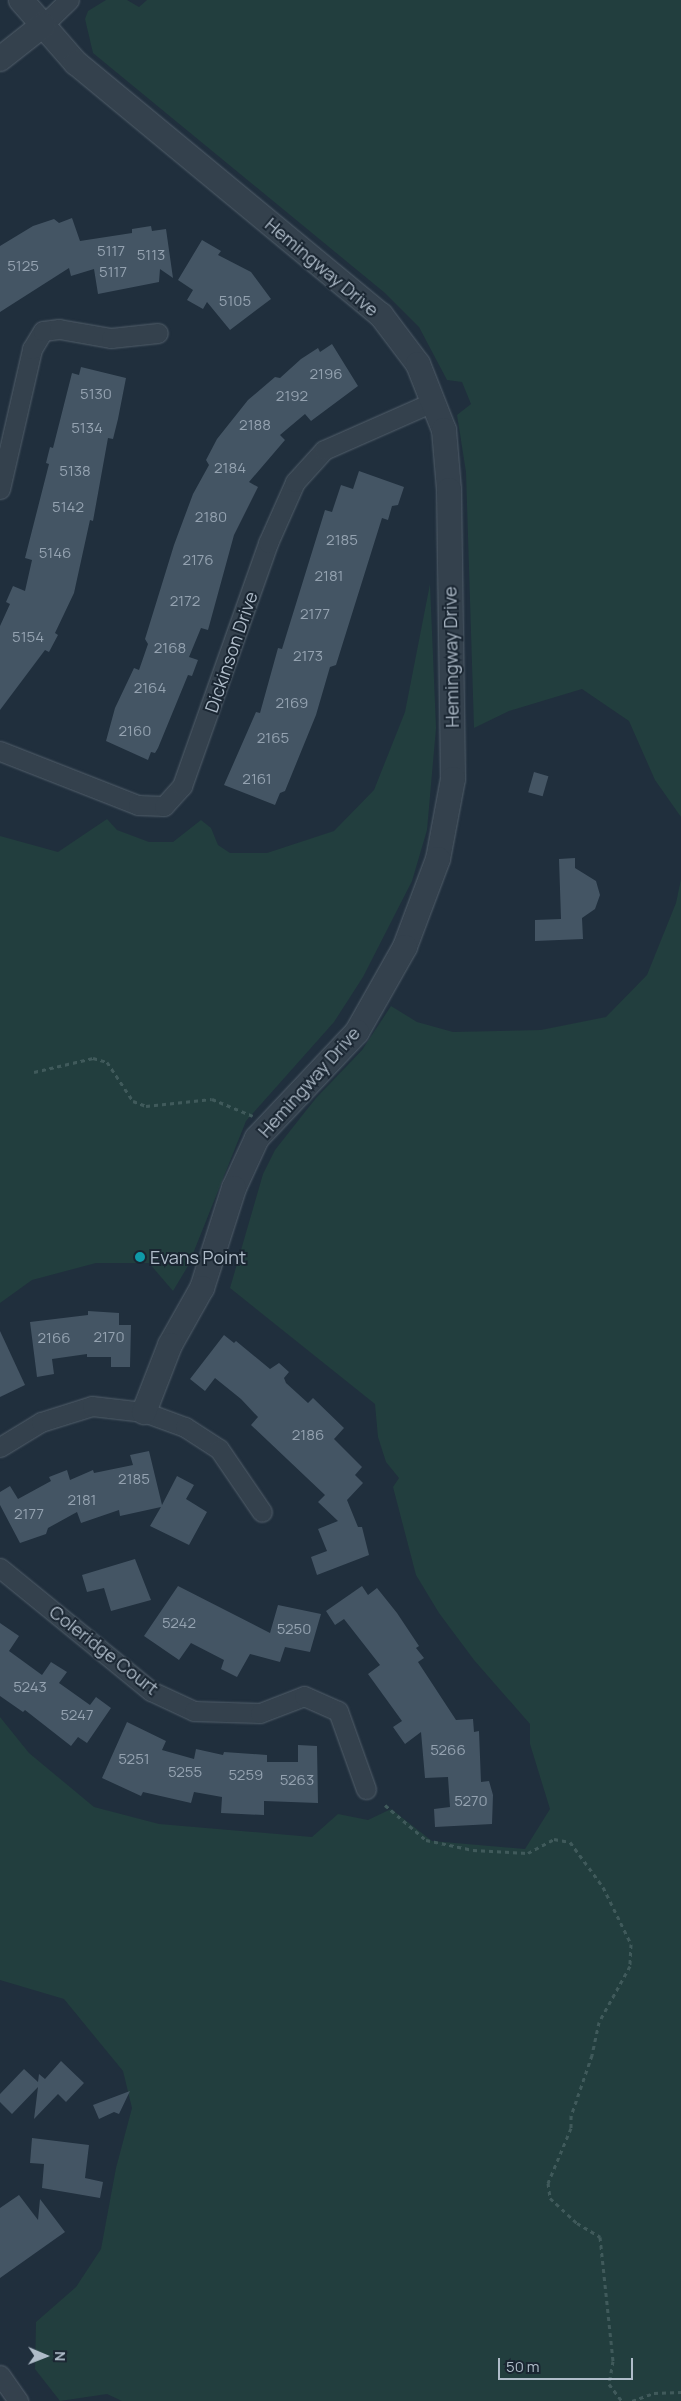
<!DOCTYPE html>
<style>
body{margin:0}
#map{position:relative;width:681px;height:2401px;overflow:hidden;background:#202f3d;font-family:Manrope,sans-serif}
div>[style]{position:absolute}
[style*='--x']{left:calc(var(--x)*1px);top:calc(var(--y)*1px);width:calc(var(--w)*1px);rotate:calc(var(--a)*1deg)}
.green>*{inset:0;background:#223e3e}
.building>*{inset:0;background:#445564;transform-origin:0 0}
.path>*{height:3px;margin-top:-1.5px;transform-origin:0;background:repeating-linear-gradient(90deg,#405a5b 0 4px,transparent 0 8px)}
.roads{filter:drop-shadow(0 0 1px #525f6b) drop-shadow(0 0 1px #525f6b)}
.minor>*{height:19px;margin:-9.5px;padding:0 9.5px;transform-origin:9.5px;border-radius:9.5px;background:#34414d}
.tertiary>*{height:24px;margin:-12px;padding:0 12px;transform-origin:12px;border-radius:12px;background:#34414d}
.dots>*{width:14px;height:14px;translate:-50% -50%;box-sizing:border-box;border:2px solid #1a2632;border-radius:50%}
span{translate:-50% -50%;white-space:nowrap;text-align:center;line-height:1.15;-webkit-text-stroke:4px #1a2632;paint-order:stroke}
.number-label{font-size:15px;color:#94a2b0}
.number-label span{-webkit-text-stroke-width:0}
.street-label{font-size:18px;color:#afbcc9}
.poi-label{font-size:18px;color:#afbcc9}
.left{translate:0 -50%;text-align:left}
.north{position:absolute;left:20px;top:2331px;width:50px;height:50px;-webkit-text-stroke:4px #1a2632;paint-order:stroke;rotate:91deg;font-size:14px;font-weight:700;line-height:20px;text-align:center;color:#afbcc9}
.north::after{content:'';display:block;margin:auto;width:18px;height:22px;background:#afbcc9;clip-path:polygon(50% 0,100% 100%,50% 72%,0 100%)}
.scale{position:absolute;left:498px;top:2358px;width:135px;height:22px;box-sizing:border-box;border:2px solid #afbcc9;border-top:0;padding-left:6px;font-size:15px;line-height:18px;white-space:nowrap;color:#afbcc9;-webkit-text-stroke:4px #1a2632;paint-order:stroke}
</style>
<div id="map">
<div class="green">
<div style="clip-path:polygon(106px 0,127px 0,139px 7px,147px 0,681px 0,681px 817px,655px 780px,629px 721px,582px 689px,509px 711px,474px 728px,466px 472px,457px 415px,471px 404px,462px 382px,447px 380px,419px 327px,385px 293px,93px 53px,85px 19px,88px 11px)"></div>
<div style="clip-path:polygon(430px 584px,436px 728px,427px 830px,412px 881px,363px 977px,334px 1022px,246px 1121px,188px 1266px,173px 1291px,149px 1263px,96px 1263px,32px 1280px,0 1303px,0 836px,58px 852px,107px 819px,117px 830px,149px 842px,173px 842px,201px 820px,211px 828px,218px 845px,230px 853px,267px 853px,334px 831px,374px 790px,405px 712px)"></div>
<div style="clip-path:polygon(681px 879px,681px 2401px,122px 2401px,107px 2394px,60px 2401px,35px 2369px,36px 2322px,76px 2287px,101px 2249px,116px 2168px,132px 2108px,123px 2071px,64px 1999px,0 1980px,0 1717px,29px 1753px,94px 1807px,159px 1824px,312px 1837px,338px 1814px,368px 1820px,391px 1809px,432px 1841px,525px 1849px,550px 1809px,530px 1744px,530px 1724px,474px 1660px,439px 1613px,416px 1575px,393px 1487px,399px 1478px,386px 1462px,378px 1437px,375px 1404px,230px 1288px,263px 1174px,275px 1150px,316px 1098px,362px 1050px,391px 1006px,417px 1022px,453px 1032px,541px 1030px,606px 1017px,647px 975px,676px 903px)"></div>
</div>
<div class="building">
<div style="clip-path:polygon(72px 218px,80px 241px,132px 233px,132px 229px,151px 226px,152px 231px,166px 229px,173px 278px,160px 269px,159px 282px,98px 294px,94px 269px,71px 276px,69px 268px,0 312px,0 246px,33px 226px,54px 219px,59px 223px)"></div>
<div style="clip-path:polygon(202px 240px,221px 251px,218px 255px,251px 272px,271px 299px,230px 330px,207px 302px,203px 309px,187px 300px,193px 290px,178px 280px)"></div>
<div style="clip-path:polygon(332px 344px,358px 386px,311px 421px,305px 414px,280px 435px,285px 440px,249px 482px,258px 487px,234px 535px,208px 630px,201px 628px,189px 657px,198px 660px,192px 676px,188px 675px,158px 748px,155px 753px,151px 752px,148px 760px,106px 741px,115px 708px,134px 668px,139px 670px,148px 644px,145px 639px,174px 545px,193px 494px,209px 465px,206px 460px,217px 439px,248px 400px,275px 377px,280px 378px,301px 359px,318px 348px,320px 352px)"></div>
<div style="clip-path:polygon(81px 367px,126px 378px,118px 419px,113px 439px,108px 438px,93px 521px,90px 520px,74px 593px,55px 633px,58px 635px,49px 652px,45px 650px,0 710px,0 626px,10px 604px,6px 602px,13px 586px,25px 591px,32px 560px,25px 558px,49px 464px,46px 463px,50px 447px,53px 448px,72px 373px,79px 375px)"></div>
<div style="clip-path:polygon(359px 471px,404px 487px,398px 505px,392px 506px,388px 520px,382px 518px,336px 665px,330px 667px,316px 715px,285px 791px,280px 793px,275px 805px,224px 785px,256px 712px,260px 713px,278px 648px,282px 649px,325px 510px,332px 512px,341px 485px,353px 489px)"></div>
<div style="left:534px;top:772px;width:15px;height:21px;rotate:16deg"></div>
<div style="clip-path:polygon(575px 858px,575px 868px,596px 881px,600px 895px,595px 909px,582px 918px,583px 939px,535px 941px,535px 920px,561px 919px,559px 859px)"></div>
<div style="clip-path:polygon(88px 1311px,119px 1313px,119px 1325px,131px 1325px,130px 1367px,111px 1367px,111px 1357px,87px 1357px,87px 1354px,52px 1359px,54px 1374px,37px 1377px,30px 1322px,88px 1315px)"></div>
<div style="clip-path:polygon(0 1331px,25px 1385px,0 1397px)"></div>
<div style="clip-path:polygon(224px 1335px,234px 1343px,236px 1341px,270px 1369px,279px 1363px,289px 1372px,284px 1378px,286px 1383px,308px 1403px,313px 1398px,344px 1428px,334px 1439px,362px 1467px,355px 1475px,363px 1483px,347px 1500px,358px 1527px,362px 1527px,369px 1555px,317px 1575px,311px 1557px,327px 1551px,318px 1529px,338px 1521px,318px 1502px,325px 1495px,251px 1425px,258px 1417px,241px 1399px,215px 1378px,205px 1391px,190px 1379px)"></div>
<div style="clip-path:polygon(149px 1451px,162px 1505px,177px 1476px,194px 1485px,186px 1499px,207px 1512px,189px 1545px,150px 1526px,161px 1507px,120px 1516px,119px 1510px,81px 1523px,77px 1512px,48px 1528px,46px 1534px,20px 1543px,0 1505px,0 1492px,10px 1486px,18px 1499px,51px 1481px,49px 1477px,67px 1470px,70px 1480px,93px 1470px,94px 1473px,133px 1465px,130px 1455px)"></div>
<div style="clip-path:polygon(135px 1559px,151px 1600px,111px 1611px,104px 1588px,87px 1592px,82px 1575px)"></div>
<div style="clip-path:polygon(178px 1586px,270px 1633px,278px 1605px,321px 1614px,310px 1652px,285px 1647px,280px 1662px,250px 1654px,237px 1677px,221px 1669px,224px 1660px,191px 1643px,179px 1660px,144px 1636px)"></div>
<div style="clip-path:polygon(362px 1586px,368px 1595px,377px 1588px,397px 1613px,419px 1646px,416px 1648px,424px 1658px,418px 1662px,456px 1720px,473px 1719px,474px 1732px,479px 1731px,481px 1782px,489px 1781px,493px 1795px,492px 1824px,435px 1827px,434px 1809px,450px 1807px,448px 1777px,425px 1778px,421px 1732px,405px 1744px,393px 1727px,402px 1721px,368px 1674px,380px 1665px,344px 1619px,335px 1625px,326px 1611px)"></div>
<div style="clip-path:polygon(0 1623px,19px 1636px,9px 1651px,42px 1675px,51px 1662px,67px 1672px,59px 1683px,90px 1705px,96px 1697px,111px 1708px,87px 1743px,78px 1737px,71px 1746px,25px 1710px,23px 1712px,0 1696px)"></div>
<div style="clip-path:polygon(127px 1722px,166px 1741px,162px 1750px,194px 1759px,196px 1749px,223px 1755px,224px 1752px,267px 1755px,267px 1762px,298px 1762px,298px 1745px,317px 1746px,318px 1803px,264px 1801px,264px 1815px,221px 1813px,222px 1797px,194px 1792px,191px 1803px,143px 1792px,141px 1796px,102px 1778px)"></div>
<div style="clip-path:polygon(61px 2061px,84px 2083px,66px 2102px,58px 2094px,34px 2119px,38px 2087px,12px 2114px,0 2102px,0 2094px,24px 2069px,38px 2082px,39px 2074px,45px 2079px)"></div>
<div style="clip-path:polygon(130px 2091px,119px 2114px,114px 2112px,99px 2119px,93px 2105px)"></div>
<div style="clip-path:polygon(32px 2138px,89px 2145px,85px 2178px,103px 2182px,100px 2198px,42px 2188px,44px 2164px,30px 2163px)"></div>
<div style="clip-path:polygon(19px 2195px,38px 2220px,40px 2199px,65px 2232px,0 2278px,0 2208px)"></div>
</div>
<div class="path">
<div style="--x:34;--y:1072;--w:61;--a:-13.3"></div>
<div style="--x:93;--y:1058;--w:15;--a:16"></div>
<div style="--x:107;--y:1062;--w:47;--a:56.3"></div>
<div style="--x:133;--y:1101;--w:14;--a:21"></div>
<div style="--x:146;--y:1106;--w:66;--a:-6.1"></div>
<div style="--x:212;--y:1099;--w:44;--a:22.5"></div>
<div style="--x:385;--y:1805;--w:54;--a:40.5"></div>
<div style="--x:426;--y:1840;--w:48;--a:12"></div>
<div style="--x:473;--y:1850;--w:55;--a:3.1"></div>
<div style="--x:528;--y:1853;--w:30;--a:-28"></div>
<div style="--x:554;--y:1839;--w:16;--a:11"></div>
<div style="--x:570;--y:1842;--w:56;--a:53.7"></div>
<div style="--x:603;--y:1887;--w:64;--a:63.8"></div>
<div style="--x:631;--y:1944;--w:22;--a:93"></div>
<div style="--x:630;--y:1966;--w:64;--a:119"></div>
<div style="--x:599;--y:2022;--w:34;--a:102"></div>
<div style="--x:592;--y:2055;--w:65;--a:109"></div>
<div style="--x:571;--y:2116;--w:12;--a:90"></div>
<div style="--x:571;--y:2128;--w:60;--a:112.7"></div>
<div style="--x:548;--y:2183;--w:15;--a:82"></div>
<div style="--x:550;--y:2198;--w:37;--a:43"></div>
<div style="--x:577;--y:2223;--w:27;--a:31"></div>
<div style="--x:600;--y:2237;--w:125;--a:84"></div>
<div style="--x:613;--y:2361;--w:23;--a:100"></div>
<div style="--x:609;--y:2384;--w:21;--a:53"></div>
<div style="--x:632;--y:2401;--w:23;--a:-20"></div>
<div style="--x:654;--y:2393;--w:27;--a:-2"></div>
</div>
<div class="roads">
<div class="minor">
<div style="--x:43;--y:25;--w:36;--a:-44"></div>
<div style="--x:0;--y:489;--w:144;--a:-77.1"></div>
<div style="--x:32;--y:349;--w:21;--a:-59"></div>
<div style="--x:43;--y:331;--w:16;--a:-7"></div>
<div style="--x:59;--y:329;--w:53;--a:9.8"></div>
<div style="--x:111;--y:338;--w:47;--a:-6.1"></div>
<div style="--x:0;--y:751;--w:148;--a:21.4"></div>
<div style="--x:138;--y:805;--w:26;--a:2"></div>
<div style="--x:164;--y:806;--w:27;--a:-48"></div>
<div style="--x:182;--y:786;--w:258;--a:-70.5"></div>
<div style="--x:268;--y:543;--w:67;--a:-66.1"></div>
<div style="--x:295;--y:482;--w:43;--a:-47.8"></div>
<div style="--x:324;--y:450;--w:119;--a:-23.8"></div>
<div style="--x:0;--y:1447;--w:48;--a:-31.4"></div>
<div style="--x:41;--y:1422;--w:53;--a:-17.4"></div>
<div style="--x:92;--y:1406;--w:52;--a:6.6"></div>
<div style="--x:144;--y:1412;--w:44;--a:20.1"></div>
<div style="--x:185;--y:1427;--w:40;--a:32.9"></div>
<div style="--x:219;--y:1449;--w:76;--a:55.7"></div>
<div style="--x:0;--y:1568;--w:195;--a:39.2"></div>
<div style="--x:151;--y:1691;--w:47;--a:24.9"></div>
<div style="--x:194;--y:1711;--w:66;--a:1.7"></div>
<div style="--x:260;--y:1713;--w:47;--a:-21.1"></div>
<div style="--x:304;--y:1696;--w:37;--a:24"></div>
<div style="--x:338;--y:1711;--w:83;--a:70.3"></div>
<div style="--x:0;--y:2375;--w:32;--a:55"></div>
</div>
<div class="tertiary">
<div style="--x:21;--y:0;--w:84;--a:48.9"></div>
<div style="--x:76;--y:63;--w:396;--a:39.6"></div>
<div style="--x:381;--y:315;--w:61;--a:52.9"></div>
<div style="--x:418;--y:364;--w:71;--a:68.5"></div>
<div style="--x:444;--y:430;--w:60;--a:85.2"></div>
<div style="--x:449;--y:490;--w:289;--a:89.2"></div>
<div style="--x:453;--y:779;--w:81;--a:100.6"></div>
<div style="--x:438;--y:859;--w:94;--a:110.6"></div>
<div style="--x:405;--y:947;--w:98;--a:119.5"></div>
<div style="--x:357;--y:1032;--w:146;--a:133.3"></div>
<div style="--x:257;--y:1138;--w:55;--a:114.7"></div>
<div style="--x:234;--y:1188;--w:105;--a:107.7"></div>
<div style="--x:202;--y:1288;--w:65;--a:119.3"></div>
<div style="--x:170;--y:1345;--w:72;--a:111.2"></div>
<div style="--x:0;--y:59;--w:55;--a:-38.3"></div>
</div>
</div>
<div class="dots">
<div style="left:140px;top:1257px;background:#0f9aa8"></div>
</div>
<div class="number-label">
<span style="left:111px;top:251px">5117</span>
<span style="left:151px;top:255px">5113</span>
<span style="left:23px;top:266px">5125</span>
<span style="left:113px;top:272px">5117</span>
<span style="left:235px;top:301px">5105</span>
<span style="left:326px;top:374px">2196</span>
<span style="left:96px;top:394px">5130</span>
<span style="left:292px;top:396px">2192</span>
<span style="left:255px;top:425px">2188</span>
<span style="left:87px;top:428px">5134</span>
<span style="left:230px;top:468px">2184</span>
<span style="left:75px;top:471px">5138</span>
<span style="left:68px;top:507px">5142</span>
<span style="left:211px;top:517px">2180</span>
<span style="left:342px;top:540px">2185</span>
<span style="left:55px;top:553px">5146</span>
<span style="left:198px;top:560px">2176</span>
<span style="left:329px;top:576px">2181</span>
<span style="left:185px;top:601px">2172</span>
<span style="left:315px;top:614px">2177</span>
<span style="left:28px;top:637px">5154</span>
<span style="left:170px;top:648px">2168</span>
<span style="left:308px;top:656px">2173</span>
<span style="left:150px;top:688px">2164</span>
<span style="left:292px;top:703px">2169</span>
<span style="left:135px;top:731px">2160</span>
<span style="left:273px;top:738px">2165</span>
<span style="left:257px;top:779px">2161</span>
<span style="left:109px;top:1337px">2170</span>
<span style="left:54px;top:1338px">2166</span>
<span style="left:308px;top:1435px">2186</span>
<span style="left:134px;top:1479px">2185</span>
<span style="left:82px;top:1500px">2181</span>
<span style="left:29px;top:1514px">2177</span>
<span style="left:179px;top:1623px">5242</span>
<span style="left:294px;top:1629px">5250</span>
<span style="left:30px;top:1687px">5243</span>
<span style="left:77px;top:1715px">5247</span>
<span style="left:448px;top:1750px">5266</span>
<span style="left:134px;top:1759px">5251</span>
<span style="left:185px;top:1772px">5255</span>
<span style="left:246px;top:1775px">5259</span>
<span style="left:297px;top:1780px">5263</span>
<span style="left:471px;top:1801px">5270</span>
</div>
<div class="street-label">
<span style="left:322px;top:267px;rotate:40deg">Hemingway Drive</span>
<span style="left:231px;top:652px;rotate:-71deg">Dickinson Drive</span>
<span style="left:451px;top:657px;rotate:-91deg">Hemingway Drive</span>
<span style="left:309px;top:1082px;rotate:-48deg">Hemingway Drive</span>
<span style="left:104px;top:1650px;rotate:38deg">Coleridge Court</span>
</div>
<div class="poi-label">
<span class="left" style="left:150px;top:1257px">Evans Point</span>
</div>
<div class="north">N</div>
<div class="scale">50 m</div>
</div>
